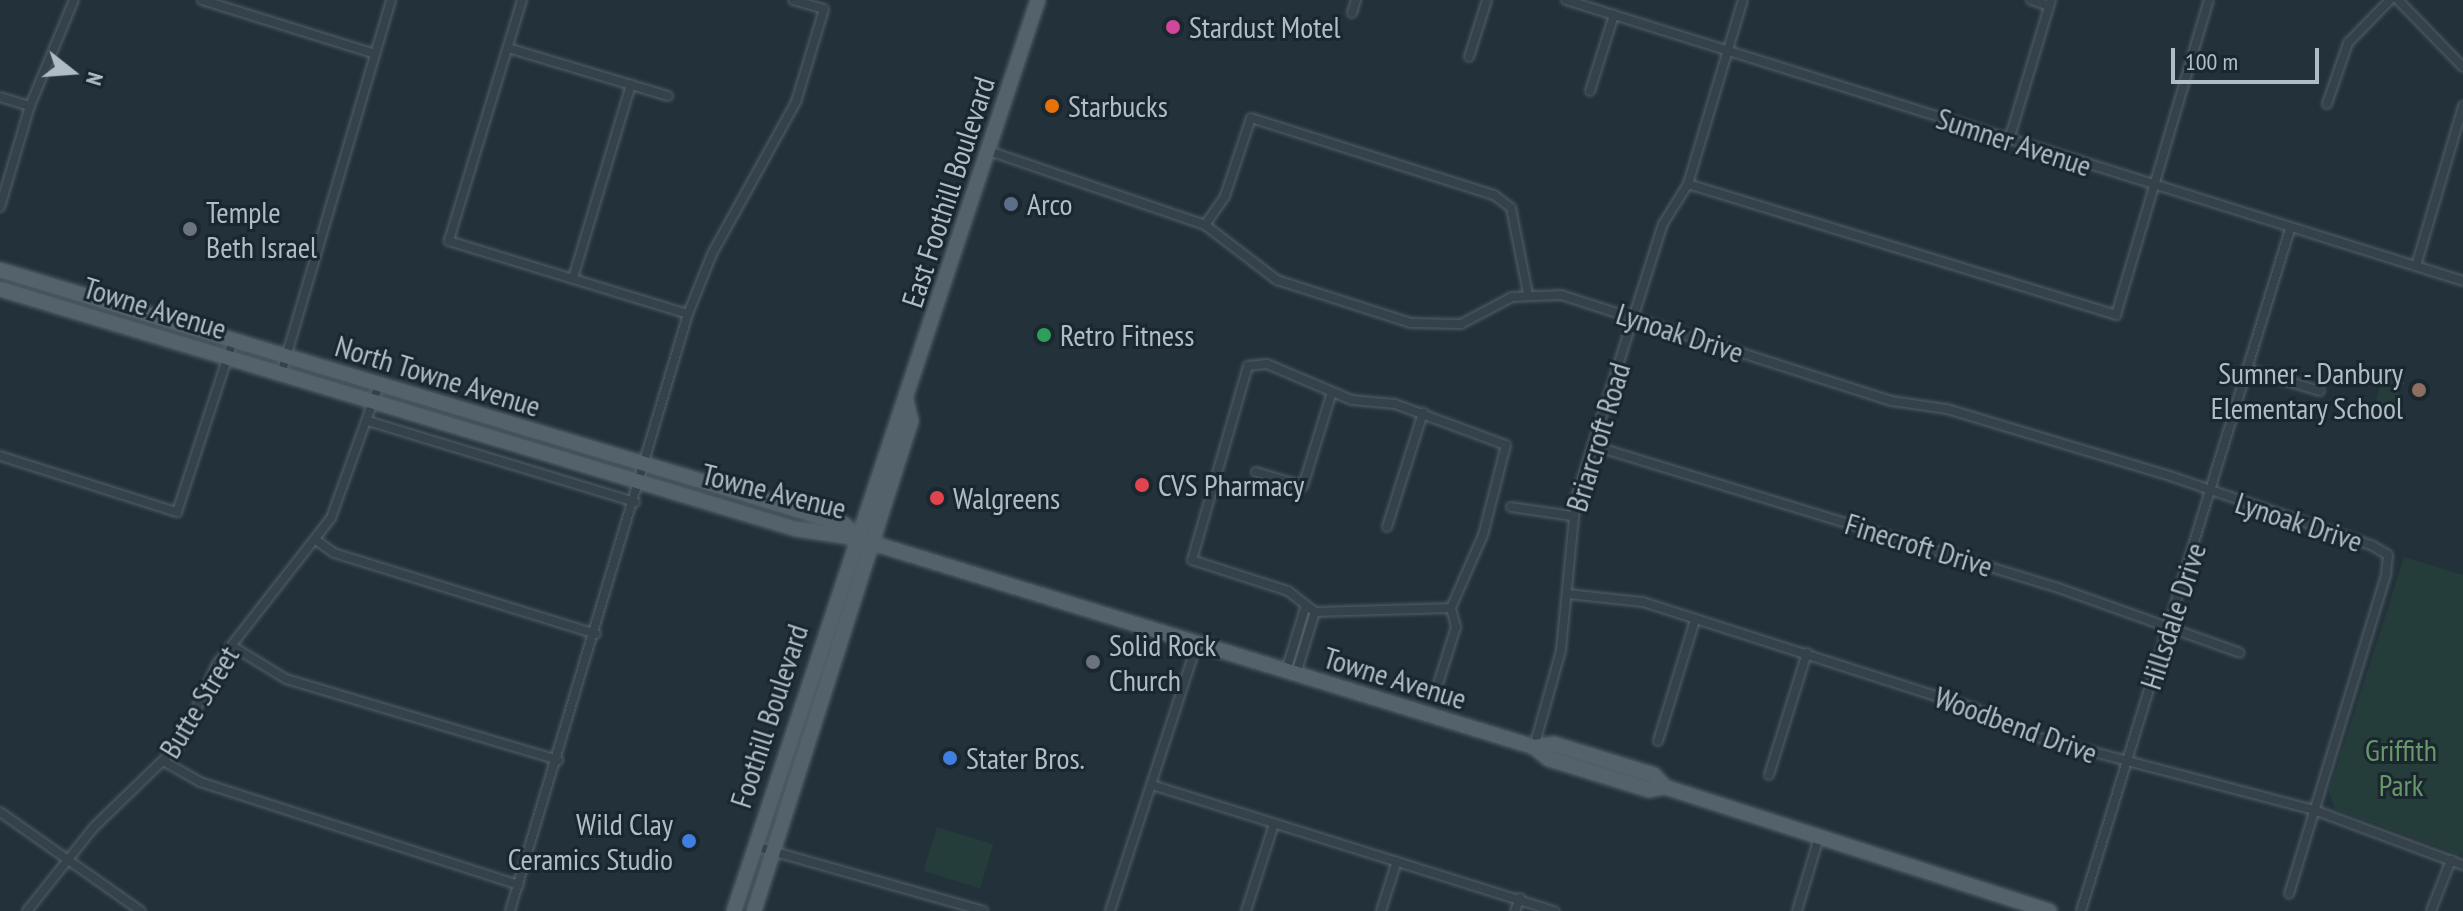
<!DOCTYPE html>
<style>
body{margin:0}
#map{position:relative;width:2463px;height:911px;overflow:hidden;background:#22313a;font-family:"PT Sans Narrow",sans-serif}
div>[style]{position:absolute}
[style*='--x']{left:calc(var(--x)*1px);top:calc(var(--y)*1px);width:calc(var(--w)*1px);rotate:calc(var(--a)*1deg)}
.green>*{inset:0;background:#253d3a;transform-origin:0 0}
.roads{filter:drop-shadow(0 0 2px #546068) drop-shadow(0 0 2px #546068)}
.minor>*{height:8px;margin:-4px;padding:0 4px;transform-origin:4px;border-radius:4px;background:#36424a}
.primary>*{height:14px;margin:-7px;padding:0 7px;transform-origin:7px;border-radius:7px;background:#53626b}
.dots>*{width:22px;height:22px;translate:-50% -50%;box-sizing:border-box;border:4px solid #1b272f;border-radius:50%}
span{translate:-50% -50%;white-space:nowrap;text-align:center;line-height:1.15;-webkit-text-stroke:6px #1b272f;paint-order:stroke}
.poi-label{font-size:30px;color:#b1bdc6}
.left{translate:0 -50%;text-align:left}
.right{translate:-100% -50%;text-align:right}
.street-label{font-size:30px;color:#b1bdc6}
.park-label{font-size:30px;color:#689769}
.north{position:absolute;left:32px;top:32px;width:80px;height:80px;-webkit-text-stroke:6px #1b272f;paint-order:stroke;rotate:107deg;font-size:22px;font-weight:700;line-height:32px;text-align:center;color:#b1bdc6}
.north::after{content:'';display:block;margin:auto;width:28px;height:36px;background:#b1bdc6;clip-path:polygon(50% 0,100% 100%,50% 72%,0 100%)}
.scale{position:absolute;left:2171px;top:48px;width:148px;height:36px;box-sizing:border-box;border:4px solid #b1bdc6;border-top:0;padding-left:10px;font-size:24px;line-height:28px;white-space:nowrap;color:#b1bdc6;-webkit-text-stroke:6px #1b272f;paint-order:stroke}
</style>
<div id="map">
<div class="green">
<div style="clip-path:polygon(2386px 366px,2405px 383px,2397px 391px,2403px 398px,2397px 416px,2374px 408px)"></div>
<div style="clip-path:polygon(2404px 557px,2463px 575px,2463px 856px,2335px 809px,2329px 791px)"></div>
<div style="left:937px;top:827px;width:59px;height:46px;rotate:17deg"></div>
</div>
<div class="roads">
<div class="minor">
<div style="--x:202;--y:0;--w:181;--a:17.3"></div>
<div style="--x:522;--y:0;--w:252;--a:106.9"></div>
<div style="--x:449;--y:241;--w:250;--a:17"></div>
<div style="--x:1566;--y:0;--w:940;--a:17.39"></div>
<div style="--x:2031;--y:0;--w:19;--a:18"></div>
<div style="--x:2398;--y:0;--w:93;--a:45.9"></div>
<div style="--x:1352;--y:13;--w:14;--a:-73"></div>
<div style="--x:508;--y:48;--w:167;--a:16.7"></div>
<div style="--x:1469;--y:57;--w:60;--a:-72.5"></div>
<div style="--x:1590;--y:91;--w:80;--a:-72.5"></div>
<div style="--x:0;--y:97;--w:31;--a:17"></div>
<div style="--x:2327;--y:104;--w:65;--a:-71"></div>
<div style="--x:2348;--y:43;--w:60;--a:-45.7"></div>
<div style="--x:2009;--y:140;--w:146;--a:-73.3"></div>
<div style="--x:989;--y:151;--w:228;--a:18.9"></div>
<div style="--x:1205;--y:225;--w:91;--a:37.4"></div>
<div style="--x:1277;--y:280;--w:141;--a:17.8"></div>
<div style="--x:1411;--y:323;--w:50;--a:1.1"></div>
<div style="--x:1461;--y:324;--w:58;--a:-27.9"></div>
<div style="--x:1512;--y:297;--w:49;--a:-2.3"></div>
<div style="--x:1561;--y:295;--w:348;--a:17.8"></div>
<div style="--x:1892;--y:401;--w:56;--a:8.3"></div>
<div style="--x:1947;--y:409;--w:236;--a:16.7"></div>
<div style="--x:2173;--y:477;--w:212;--a:19"></div>
<div style="--x:2373;--y:546;--w:17;--a:31"></div>
<div style="--x:2388;--y:555;--w:20;--a:96"></div>
<div style="--x:2386;--y:575;--w:333;--a:106.9"></div>
<div style="--x:1688;--y:184;--w:448;--a:17"></div>
<div style="--x:2116;--y:315;--w:328;--a:-73.6"></div>
<div style="--x:0;--y:207;--w:105;--a:-73.5"></div>
<div style="--x:30;--y:106;--w:115;--a:-67.5"></div>
<div style="--x:1205;--y:225;--w:35;--a:-55"></div>
<div style="--x:1225;--y:196;--w:82;--a:-71.6"></div>
<div style="--x:1251;--y:118;--w:255;--a:17.6"></div>
<div style="--x:1494;--y:195;--w:21;--a:37"></div>
<div style="--x:1511;--y:208;--w:88;--a:78.8"></div>
<div style="--x:2416;--y:266;--w:167;--a:-73.6"></div>
<div style="--x:573;--y:278;--w:202;--a:-73.3"></div>
<div style="--x:1267;--y:364;--w:92;--a:23"></div>
<div style="--x:1352;--y:400;--w:43;--a:5.3"></div>
<div style="--x:1395;--y:404;--w:118;--a:20.3"></div>
<div style="--x:1506;--y:445;--w:93;--a:104.3"></div>
<div style="--x:1483;--y:535;--w:80;--a:113.7"></div>
<div style="--x:1451;--y:608;--w:136;--a:178.3"></div>
<div style="--x:1315;--y:612;--w:34;--a:-142"></div>
<div style="--x:1288;--y:591;--w:101;--a:-162.1"></div>
<div style="--x:1192;--y:560;--w:202;--a:-73.9"></div>
<div style="--x:1248;--y:366;--w:19;--a:-6"></div>
<div style="--x:2247;--y:369;--w:76;--a:16.8"></div>
<div style="--x:281;--y:374;--w:390;--a:-73.6"></div>
<div style="--x:368;--y:421;--w:279;--a:16.9"></div>
<div style="--x:1594;--y:446;--w:483;--a:17"></div>
<div style="--x:2056;--y:587;--w:195;--a:19.7"></div>
<div style="--x:0;--y:456;--w:186;--a:17.6"></div>
<div style="--x:177;--y:512;--w:180;--a:-71.9"></div>
<div style="--x:1256;--y:472;--w:49;--a:16.6"></div>
<div style="--x:1303;--y:486;--w:98;--a:-72.9"></div>
<div style="--x:1511;--y:507;--w:63;--a:8.3"></div>
<div style="--x:1387;--y:527;--w:120;--a:-72.5"></div>
<div style="--x:316;--y:540;--w:22;--a:36"></div>
<div style="--x:334;--y:553;--w:274;--a:17.2"></div>
<div style="--x:1568;--y:594;--w:75;--a:6.1"></div>
<div style="--x:1643;--y:602;--w:347;--a:17.8"></div>
<div style="--x:1973;--y:708;--w:65;--a:25.4"></div>
<div style="--x:2032;--y:736;--w:292;--a:14.7"></div>
<div style="--x:2314;--y:810;--w:159;--a:20.3"></div>
<div style="--x:232;--y:646;--w:63;--a:31.4"></div>
<div style="--x:286;--y:679;--w:284;--a:16.6"></div>
<div style="--x:1286;--y:671;--w:66;--a:-73.2"></div>
<div style="--x:1296;--y:674;--w:65;--a:-73"></div>
<div style="--x:1438;--y:684;--w:60;--a:-72.5"></div>
<div style="--x:1456;--y:627;--w:20;--a:-105"></div>
<div style="--x:1658;--y:741;--w:127;--a:-73"></div>
<div style="--x:1534;--y:747;--w:101;--a:-74.4"></div>
<div style="--x:1561;--y:650;--w:153;--a:-84.4"></div>
<div style="--x:1576;--y:498;--w:287;--a:-72.4"></div>
<div style="--x:1663;--y:224;--w:47;--a:-58"></div>
<div style="--x:1688;--y:184;--w:192;--a:-73.4"></div>
<div style="--x:165;--y:762;--w:40;--a:29.7"></div>
<div style="--x:200;--y:782;--w:335;--a:17.9"></div>
<div style="--x:1769;--y:775;--w:128;--a:-72.7"></div>
<div style="--x:1152;--y:785;--w:422;--a:17.4"></div>
<div style="--x:0;--y:812;--w:172;--a:35.1"></div>
<div style="--x:754;--y:846;--w:238;--a:15.8"></div>
<div style="--x:27;--y:911;--w:107;--a:-51.4"></div>
<div style="--x:94;--y:827;--w:120;--a:-44"></div>
<div style="--x:180;--y:744;--w:88;--a:-65.2"></div>
<div style="--x:217;--y:664;--w:185;--a:-52"></div>
<div style="--x:331;--y:518;--w:141;--a:-70.2"></div>
<div style="--x:510;--y:911;--w:623;--a:-73.4"></div>
<div style="--x:688;--y:314;--w:65;--a:-68.2"></div>
<div style="--x:712;--y:254;--w:174;--a:-61.1"></div>
<div style="--x:796;--y:102;--w:97;--a:-73.2"></div>
<div style="--x:824;--y:9;--w:32;--a:-164"></div>
<div style="--x:1110;--y:911;--w:281;--a:-72"></div>
<div style="--x:1246;--y:911;--w:91;--a:-72.2"></div>
<div style="--x:1381;--y:911;--w:52;--a:-72.3"></div>
<div style="--x:1515;--y:911;--w:14;--a:-69"></div>
<div style="--x:1797;--y:911;--w:77;--a:-73.4"></div>
<div style="--x:2081;--y:911;--w:713;--a:-72.96"></div>
<div style="--x:2431;--y:911;--w:55;--a:-68.6"></div>
</div>
<div class="primary">
<div style="--x:0;--y:270;--w:881;--a:16.75"></div>
<div style="--x:844;--y:524;--w:18;--a:49"></div>
<div style="--x:0;--y:289;--w:831;--a:16.78"></div>
<div style="--x:796;--y:529;--w:61;--a:8.5"></div>
<div style="--x:856;--y:538;--w:709;--a:17.13"></div>
<div style="--x:1534;--y:747;--w:19;--a:39"></div>
<div style="--x:1549;--y:759;--w:105;--a:17.2"></div>
<div style="--x:1649;--y:790;--w:16;--a:-11"></div>
<div style="--x:1534;--y:747;--w:20;--a:-9"></div>
<div style="--x:1554;--y:744;--w:105;--a:17.2"></div>
<div style="--x:1654;--y:775;--w:16;--a:47"></div>
<div style="--x:1665;--y:787;--w:404;--a:17.9"></div>
<div style="--x:734;--y:911;--w:960;--a:-71.55"></div>
<div style="--x:754;--y:911;--w:515;--a:-72.23"></div>
<div style="--x:911;--y:421;--w:22;--a:-103"></div>
</div>
</div>
<div class="dots">
<div style="left:1173px;top:27px;background:#d1479c"></div>
<div style="left:1052px;top:106px;background:#e8710a"></div>
<div style="left:1011px;top:204px;background:#5c6f8a"></div>
<div style="left:190px;top:229px;background:#6b7280"></div>
<div style="left:1044px;top:335px;background:#2e9e5b"></div>
<div style="left:2419px;top:390px;background:#8d6e63"></div>
<div style="left:1142px;top:485px;background:#e0444e"></div>
<div style="left:937px;top:498px;background:#e0444e"></div>
<div style="left:1093px;top:662px;background:#6b7280"></div>
<div style="left:950px;top:758px;background:#3f7fe0"></div>
<div style="left:689px;top:841px;background:#3f7fe0"></div>
</div>
<div class="poi-label">
<span class="left" style="left:1189px;top:27px">Stardust Motel</span>
<span class="left" style="left:1068px;top:106px">Starbucks</span>
<span class="left" style="left:1027px;top:204px">Arco</span>
<span class="left" style="left:206px;top:229px">Temple<br>Beth Israel</span>
<span class="left" style="left:1060px;top:335px">Retro Fitness</span>
<span class="right" style="left:2403px;top:390px">Sumner - Danbury<br>Elementary School</span>
<span class="left" style="left:1158px;top:485px">CVS Pharmacy</span>
<span class="left" style="left:953px;top:498px">Walgreens</span>
<span class="left" style="left:1109px;top:662px">Solid Rock<br>Church</span>
<span class="left" style="left:966px;top:758px">Stater Bros.</span>
<span class="right" style="left:673px;top:841px">Wild Clay<br>Ceramics Studio</span>
</div>
<div class="street-label">
<span style="left:2014px;top:142px;rotate:18deg">Sumner Avenue</span>
<span style="left:948px;top:192px;rotate:-72deg">East Foothill Boulevard</span>
<span style="left:155px;top:308px;rotate:17deg">Towne Avenue</span>
<span style="left:1680px;top:333px;rotate:18deg">Lynoak Drive</span>
<span style="left:438px;top:376px;rotate:17deg">North Towne Avenue</span>
<span style="left:1598px;top:437px;rotate:-73deg">Briarcroft Road</span>
<span style="left:774px;top:491px;rotate:14deg">Towne Avenue</span>
<span style="left:2299px;top:522px;rotate:18deg">Lynoak Drive</span>
<span style="left:1919px;top:545px;rotate:17deg">Finecroft Drive</span>
<span style="left:2173px;top:616px;rotate:-72deg">Hillsdale Drive</span>
<span style="left:1395px;top:678px;rotate:17deg">Towne Avenue</span>
<span style="left:199px;top:702px;rotate:-59deg">Butte Street</span>
<span style="left:769px;top:716px;rotate:-72deg">Foothill Boulevard</span>
<span style="left:2016px;top:725px;rotate:20deg">Woodbend Drive</span>
</div>
<div class="park-label">
<span style="left:2401px;top:767px">Griffith<br>Park</span>
</div>
<div class="north">N</div>
<div class="scale">100 m</div>
</div>
